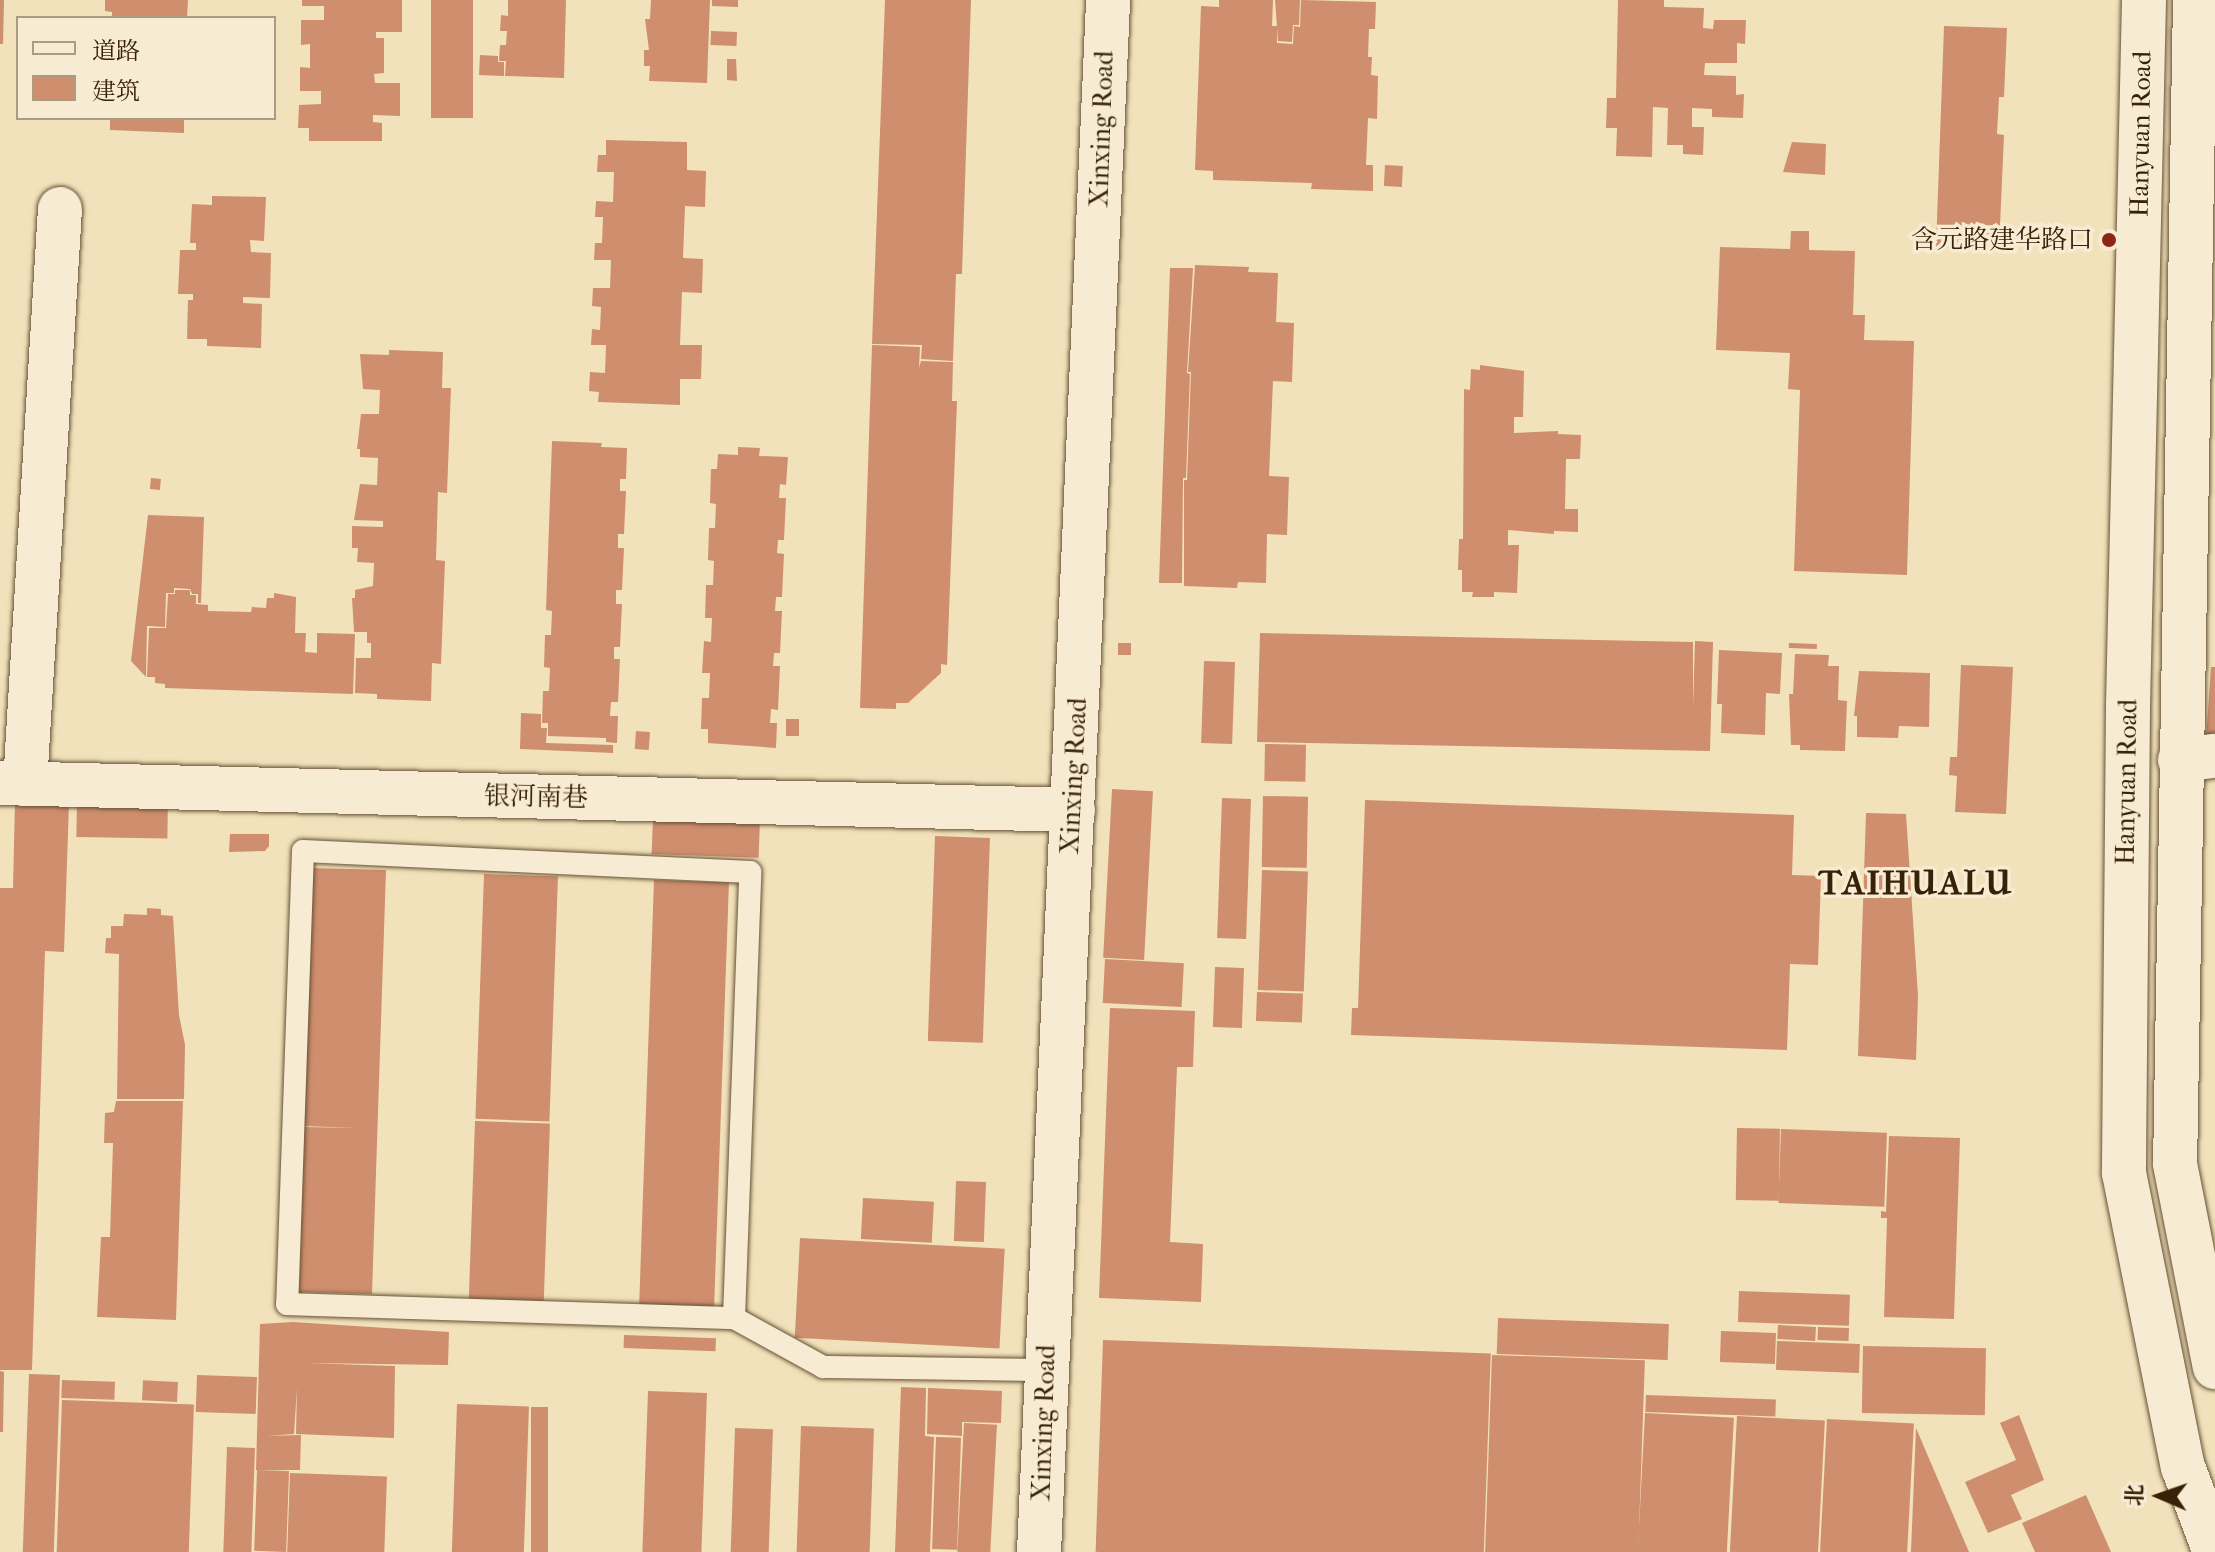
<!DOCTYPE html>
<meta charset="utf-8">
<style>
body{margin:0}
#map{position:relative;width:2215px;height:1552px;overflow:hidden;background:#f2e2bb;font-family:"IM FELL French Canon","Noto Serif SC",serif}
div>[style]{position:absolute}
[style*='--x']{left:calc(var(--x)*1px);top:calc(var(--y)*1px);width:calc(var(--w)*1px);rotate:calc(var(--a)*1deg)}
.building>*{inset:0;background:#cf8e6e;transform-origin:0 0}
.roads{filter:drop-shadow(0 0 2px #665134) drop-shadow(0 0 2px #665134)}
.lane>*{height:22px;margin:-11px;padding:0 11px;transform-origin:11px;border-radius:11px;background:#f7ecd3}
.street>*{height:44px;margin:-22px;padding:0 22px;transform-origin:22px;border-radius:22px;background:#f7ecd3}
.secondary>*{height:44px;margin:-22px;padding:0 22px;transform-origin:22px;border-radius:22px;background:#f7ecd3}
.dots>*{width:22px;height:22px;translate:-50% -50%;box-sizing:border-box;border:4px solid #f7ecd3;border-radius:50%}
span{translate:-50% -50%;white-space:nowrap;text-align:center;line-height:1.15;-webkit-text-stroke:7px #f7ecd3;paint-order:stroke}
.street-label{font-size:26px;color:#372107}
.poi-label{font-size:26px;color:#372107}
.right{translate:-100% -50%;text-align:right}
.district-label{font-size:34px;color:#372107;font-weight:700;letter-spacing:2px}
.legend{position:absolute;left:16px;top:16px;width:260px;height:104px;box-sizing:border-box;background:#f7ecd3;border:2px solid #aa9b81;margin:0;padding:10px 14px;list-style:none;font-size:24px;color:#372107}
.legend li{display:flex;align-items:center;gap:16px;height:40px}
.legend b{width:40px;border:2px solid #aa9b81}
.north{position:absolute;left:2119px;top:1456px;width:80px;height:80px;-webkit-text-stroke:6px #f7ecd3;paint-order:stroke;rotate:272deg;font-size:22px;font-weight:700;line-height:32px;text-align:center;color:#372107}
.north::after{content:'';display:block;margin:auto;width:28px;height:36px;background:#372107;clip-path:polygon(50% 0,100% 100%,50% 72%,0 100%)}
</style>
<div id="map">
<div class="building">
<div style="clip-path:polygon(0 0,4px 0,3px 44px,0 44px)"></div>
<div style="clip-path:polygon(105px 0,188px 0,187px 18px,112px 18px,112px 12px,105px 11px)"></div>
<div style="clip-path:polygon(302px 0,402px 0,402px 32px,376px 32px,376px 38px,384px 38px,384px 73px,374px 74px,375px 83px,400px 83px,400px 116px,373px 115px,373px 122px,382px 123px,382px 141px,309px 141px,309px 128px,298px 128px,299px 105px,321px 104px,321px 91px,300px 91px,300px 67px,310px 68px,310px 44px,301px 45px,301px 20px,324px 20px,324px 6px,302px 6px)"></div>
<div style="left:431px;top:0;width:42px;height:118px"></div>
<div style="clip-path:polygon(508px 0,566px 0,564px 78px,505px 76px,506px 61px,499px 61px,500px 45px,506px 45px,507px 31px,500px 31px,501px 15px,508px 16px)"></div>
<div style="clip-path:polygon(651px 0,710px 0,707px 83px,649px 81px,650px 66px,644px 66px,644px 50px,649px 50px,645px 19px,650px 19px)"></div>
<div style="clip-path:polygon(712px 0,738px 0,738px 7px,712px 6px)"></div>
<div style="clip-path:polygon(885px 0,971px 0,962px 274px,956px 274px,953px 361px,921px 359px,922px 345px,872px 344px)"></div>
<div style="clip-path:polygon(1219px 0,1273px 0,1272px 26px,1277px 26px,1277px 43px,1293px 44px,1294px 26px,1300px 27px,1301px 0,1376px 2px,1375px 29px,1369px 29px,1368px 57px,1372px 57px,1371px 75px,1378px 76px,1377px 119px,1368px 118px,1366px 165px,1373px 165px,1373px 191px,1311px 189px,1312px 183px,1213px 180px,1213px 171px,1195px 170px,1201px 6px,1219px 7px)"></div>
<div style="clip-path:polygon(1275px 0,1300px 0,1299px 25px,1293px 25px,1292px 42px,1278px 41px)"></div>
<div style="clip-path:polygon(1618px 0,1664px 0,1664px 7px,1704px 8px,1703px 28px,1713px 29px,1714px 20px,1746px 20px,1745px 44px,1737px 43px,1737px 63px,1705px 63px,1704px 75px,1736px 76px,1736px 95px,1744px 94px,1743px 118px,1712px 117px,1712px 109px,1692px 108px,1692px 127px,1704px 127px,1703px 155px,1683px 154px,1683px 145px,1667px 145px,1668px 108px,1653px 107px,1652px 157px,1616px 156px,1617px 128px,1606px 128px,1607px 98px,1616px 98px)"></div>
<div style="clip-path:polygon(1944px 26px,2007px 28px,2004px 97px,1999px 97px,1997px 134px,2004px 135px,1999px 249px,1936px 247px)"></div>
<div style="left:711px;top:31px;width:26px;height:14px;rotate:2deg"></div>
<div style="clip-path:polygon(480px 55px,498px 56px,498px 62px,504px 62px,504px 76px,479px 75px)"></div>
<div style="clip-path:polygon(727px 59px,736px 59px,737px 81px,727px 80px)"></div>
<div style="clip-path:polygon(110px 118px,184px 118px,184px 133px,110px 130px)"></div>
<div style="clip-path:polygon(606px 140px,687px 142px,687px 170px,706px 171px,705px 207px,685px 206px,683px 258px,703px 259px,702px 293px,682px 292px,680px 345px,702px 345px,701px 379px,680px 379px,680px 405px,598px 402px,599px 392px,589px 391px,590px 372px,605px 373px,606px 345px,591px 345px,592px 329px,600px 330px,601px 307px,592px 306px,593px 288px,610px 288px,611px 260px,594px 260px,595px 243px,602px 243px,603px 217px,595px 217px,596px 201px,613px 202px,614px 172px,597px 172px,598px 155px,606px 155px)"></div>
<div style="clip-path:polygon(1792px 142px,1826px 144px,1825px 175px,1783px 172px)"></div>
<div style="left:1385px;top:165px;width:18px;height:21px;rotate:3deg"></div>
<div style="clip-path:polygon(212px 196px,266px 197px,264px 241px,250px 240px,251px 252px,271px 253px,270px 298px,243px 297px,243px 303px,262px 304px,261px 348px,207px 346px,207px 339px,187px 339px,188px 300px,193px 300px,193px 294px,178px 294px,180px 250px,196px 250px,196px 243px,190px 243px,192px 204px,212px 205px)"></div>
<div style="clip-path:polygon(1791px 231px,1809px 231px,1809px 250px,1855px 251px,1853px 315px,1865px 315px,1864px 340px,1914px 341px,1907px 575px,1794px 571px,1800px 390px,1788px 389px,1790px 353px,1716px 350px,1720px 247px,1790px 249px)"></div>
<div style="clip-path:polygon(1195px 265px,1249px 267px,1248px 272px,1278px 273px,1276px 322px,1294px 323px,1292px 382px,1273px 381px,1269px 476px,1289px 477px,1287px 535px,1267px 534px,1266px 583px,1238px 582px,1237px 588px,1184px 586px,1184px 480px,1187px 480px,1191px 372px,1188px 372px)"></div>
<div style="clip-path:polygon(1170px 268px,1193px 268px,1187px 373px,1190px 374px,1186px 478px,1183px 478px,1182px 583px,1159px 583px)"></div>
<div style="clip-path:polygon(872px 345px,920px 347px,919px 368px,921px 361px,953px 362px,952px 401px,957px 401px,947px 665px,941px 664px,941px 673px,908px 703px,896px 703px,896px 709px,860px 708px)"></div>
<div style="clip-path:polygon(389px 350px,443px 352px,442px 388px,451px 388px,447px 493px,438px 492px,436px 560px,445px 561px,441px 664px,432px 663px,431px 701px,377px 699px,377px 694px,355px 693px,356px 658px,371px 658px,371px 643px,367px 643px,367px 632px,354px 632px,352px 598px,355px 598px,355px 590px,373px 586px,374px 563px,357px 562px,358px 548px,352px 548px,352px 526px,383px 527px,383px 521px,354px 520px,360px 484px,377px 485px,378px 458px,360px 457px,360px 449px,357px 449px,361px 414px,379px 414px,380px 390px,363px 389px,360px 354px,389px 355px)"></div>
<div style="clip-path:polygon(1480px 365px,1524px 371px,1523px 417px,1514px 417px,1514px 433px,1558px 431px,1558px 434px,1581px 435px,1580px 459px,1566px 459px,1565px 509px,1578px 509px,1578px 532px,1554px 531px,1554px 534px,1508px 530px,1508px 545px,1519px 545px,1517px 593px,1494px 592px,1494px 597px,1472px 597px,1473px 592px,1462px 592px,1462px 570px,1458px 570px,1459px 539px,1463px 539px,1464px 389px,1470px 390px,1471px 369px,1480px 370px)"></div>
<div style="clip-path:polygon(552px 441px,602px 443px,601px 447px,627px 448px,626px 479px,620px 479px,620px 491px,626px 491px,624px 534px,618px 534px,618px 548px,624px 548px,622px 590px,616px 590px,616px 604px,622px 604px,620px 647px,614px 647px,614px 659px,620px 659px,618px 702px,611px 702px,610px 716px,618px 716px,617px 743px,606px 742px,606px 738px,548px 736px,548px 723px,542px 723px,543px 691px,549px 691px,550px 668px,544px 667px,545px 635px,551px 635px,552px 611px,546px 610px)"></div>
<div style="clip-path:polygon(738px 447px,760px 448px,759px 456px,788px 457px,786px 485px,780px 484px,779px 498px,786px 498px,784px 540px,778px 540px,777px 553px,784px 554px,782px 597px,776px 597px,775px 611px,782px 611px,780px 653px,774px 653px,773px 666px,780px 666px,778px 710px,771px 709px,770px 723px,777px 723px,776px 748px,708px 743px,708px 729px,701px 729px,702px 698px,709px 698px,710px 673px,702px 673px,704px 641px,711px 642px,712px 618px,705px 618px,706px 585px,713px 585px,714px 561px,708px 560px,709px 528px,715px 528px,716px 504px,710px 503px,711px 469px,717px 469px,718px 454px,738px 455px)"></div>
<div style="left:151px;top:478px;width:10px;height:11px;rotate:6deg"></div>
<div style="clip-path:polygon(148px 515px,204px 517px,201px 603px,198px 603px,198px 594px,192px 594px,190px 589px,174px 588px,174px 593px,166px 593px,165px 627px,147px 626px,146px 677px,131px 661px)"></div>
<div style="clip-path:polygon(175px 590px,190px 590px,190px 595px,196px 595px,196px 604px,208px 605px,208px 611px,251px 612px,252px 607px,266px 608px,267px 598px,274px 598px,274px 593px,296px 597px,295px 633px,306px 633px,305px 652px,317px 653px,317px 633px,355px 634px,353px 694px,165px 688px,165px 684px,155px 683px,155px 677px,147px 677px,149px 628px,166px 628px,168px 594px,175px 594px)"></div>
<div style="clip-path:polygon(1260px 633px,1693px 642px,1693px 707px,1695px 641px,1713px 642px,1710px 751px,1257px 742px)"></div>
<div style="left:1118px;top:643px;width:13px;height:12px"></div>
<div style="left:1789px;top:643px;width:28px;height:5px;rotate:2deg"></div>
<div style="clip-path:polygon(1719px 650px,1782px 653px,1780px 694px,1766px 693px,1765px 735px,1721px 733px,1722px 704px,1717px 704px)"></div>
<div style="clip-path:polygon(1795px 654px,1829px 655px,1828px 666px,1839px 666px,1838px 700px,1847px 701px,1845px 751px,1800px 750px,1800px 745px,1791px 745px,1789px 694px,1793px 694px)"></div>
<div style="left:1204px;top:661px;width:31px;height:82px;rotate:2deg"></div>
<div style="clip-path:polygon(1961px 665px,2013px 667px,2006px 814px,1955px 812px,1957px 776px,1949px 775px,1950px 757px,1957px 757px)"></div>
<div style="clip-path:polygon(2211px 667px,2215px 667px,2215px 740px,2206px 740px)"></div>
<div style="clip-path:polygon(1859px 671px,1930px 673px,1929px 727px,1899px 726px,1898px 738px,1857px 737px,1857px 716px,1854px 716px)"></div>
<div style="clip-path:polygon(521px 713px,541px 714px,541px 728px,547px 728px,546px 743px,613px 745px,613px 753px,520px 749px)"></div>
<div style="left:786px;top:719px;width:13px;height:17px"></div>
<div style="left:636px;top:731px;width:14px;height:18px;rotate:4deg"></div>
<div style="left:1265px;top:744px;width:41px;height:37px;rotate:1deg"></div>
<div style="left:1112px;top:789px;width:41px;height:169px;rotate:3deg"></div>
<div style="left:1263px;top:796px;width:45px;height:71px;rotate:1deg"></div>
<div style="left:1222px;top:798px;width:29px;height:140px;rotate:2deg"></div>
<div style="left:77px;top:800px;width:91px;height:37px;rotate:1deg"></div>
<div style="clip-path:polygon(1365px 800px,1794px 815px,1792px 875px,1821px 876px,1818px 965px,1790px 964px,1787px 1050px,1351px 1035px,1352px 1008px,1358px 1008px)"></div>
<div style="clip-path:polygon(15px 801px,69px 803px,64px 952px,45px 951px,32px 1370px,0 1370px,0 888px,13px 888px)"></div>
<div style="clip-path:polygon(1866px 813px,1906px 814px,1918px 996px,1916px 1060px,1858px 1056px)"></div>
<div style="left:653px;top:816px;width:107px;height:38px;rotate:2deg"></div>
<div style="clip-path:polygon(230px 834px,269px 834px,269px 846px,265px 851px,229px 852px)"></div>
<div style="left:935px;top:836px;width:55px;height:205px;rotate:2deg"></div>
<div style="clip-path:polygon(311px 868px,386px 870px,372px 1294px,299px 1292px,304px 1127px,359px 1128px,302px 1126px)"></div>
<div style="left:1262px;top:870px;width:46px;height:120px;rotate:2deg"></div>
<div style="left:484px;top:874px;width:74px;height:245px;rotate:2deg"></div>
<div style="left:654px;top:880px;width:75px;height:427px;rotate:2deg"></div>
<div style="clip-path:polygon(147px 908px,161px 909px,161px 915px,173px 916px,179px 1015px,185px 1045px,184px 1099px,117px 1099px,119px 954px,105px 953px,106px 938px,111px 938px,111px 926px,123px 926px,124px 914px,147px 915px)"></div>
<div style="left:1105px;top:959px;width:79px;height:44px;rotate:3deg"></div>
<div style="left:1215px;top:967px;width:29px;height:60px;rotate:2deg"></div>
<div style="left:1257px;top:992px;width:46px;height:29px;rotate:2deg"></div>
<div style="clip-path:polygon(1110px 1008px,1195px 1011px,1193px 1067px,1177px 1067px,1170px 1242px,1203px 1244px,1201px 1302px,1099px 1298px)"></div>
<div style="clip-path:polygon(116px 1101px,183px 1101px,176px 1320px,97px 1317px,101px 1237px,110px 1237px,113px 1143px,104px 1143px,105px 1113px,114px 1112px)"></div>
<div style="left:475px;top:1121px;width:75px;height:180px;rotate:2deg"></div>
<div style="left:1737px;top:1128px;width:43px;height:72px;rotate:1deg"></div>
<div style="left:1781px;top:1129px;width:106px;height:74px;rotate:2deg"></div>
<div style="clip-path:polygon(1889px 1136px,1960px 1138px,1954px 1319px,1884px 1317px,1887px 1218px,1881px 1218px,1881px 1211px,1886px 1212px)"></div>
<div style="left:956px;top:1181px;width:30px;height:60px;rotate:2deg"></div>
<div style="left:863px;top:1198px;width:71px;height:41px;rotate:3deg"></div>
<div style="left:800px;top:1238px;width:205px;height:100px;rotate:3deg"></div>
<div style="left:1739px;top:1291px;width:111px;height:31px;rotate:2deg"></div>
<div style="left:1498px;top:1318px;width:171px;height:36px;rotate:2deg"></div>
<div style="clip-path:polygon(293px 1322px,449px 1332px,448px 1365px,305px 1363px,395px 1366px,394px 1438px,296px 1434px,297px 1388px,294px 1434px,267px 1436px,301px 1435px,300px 1470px,256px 1470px,260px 1324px)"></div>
<div style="left:1778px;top:1325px;width:38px;height:14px;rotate:3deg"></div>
<div style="left:1818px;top:1327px;width:31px;height:13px;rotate:2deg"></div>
<div style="left:1721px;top:1331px;width:55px;height:31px;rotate:2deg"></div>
<div style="left:624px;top:1335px;width:92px;height:13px;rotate:2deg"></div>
<div style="left:1103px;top:1340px;width:388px;height:212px;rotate:2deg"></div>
<div style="left:1777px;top:1341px;width:83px;height:29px;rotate:2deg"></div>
<div style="left:1863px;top:1346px;width:123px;height:67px;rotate:1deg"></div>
<div style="left:1492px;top:1355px;width:153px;height:197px;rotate:2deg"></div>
<div style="clip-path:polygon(0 1371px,4px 1372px,3px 1432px,0 1432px)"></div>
<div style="left:29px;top:1374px;width:31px;height:178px;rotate:2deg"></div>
<div style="left:197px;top:1375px;width:60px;height:37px;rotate:2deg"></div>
<div style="left:62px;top:1380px;width:53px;height:18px;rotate:2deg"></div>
<div style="left:178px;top:1382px;width:20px;height:35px;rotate:93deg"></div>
<div style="clip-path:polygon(901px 1387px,926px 1388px,925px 1436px,934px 1437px,930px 1552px,895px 1552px)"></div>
<div style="clip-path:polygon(928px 1388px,1002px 1391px,1001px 1423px,962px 1422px,962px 1436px,927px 1434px)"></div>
<div style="left:648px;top:1391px;width:59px;height:161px;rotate:2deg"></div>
<div style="left:1646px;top:1395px;width:130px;height:17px;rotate:2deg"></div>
<div style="left:62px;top:1400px;width:132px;height:152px;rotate:2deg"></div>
<div style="left:457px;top:1404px;width:72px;height:148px;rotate:2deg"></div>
<div style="left:531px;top:1407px;width:17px;height:145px"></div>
<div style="left:1645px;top:1413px;width:89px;height:139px;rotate:3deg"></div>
<div style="clip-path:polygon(2019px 1415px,2044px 1480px,2011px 1495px,2022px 1519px,1988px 1533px,1965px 1482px,2016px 1460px,2000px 1423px)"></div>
<div style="left:1737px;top:1416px;width:88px;height:136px;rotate:3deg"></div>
<div style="left:1827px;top:1419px;width:87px;height:133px;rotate:3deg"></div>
<div style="left:964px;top:1423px;width:33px;height:129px;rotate:3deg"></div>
<div style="left:801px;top:1426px;width:73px;height:126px;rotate:2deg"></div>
<div style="left:735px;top:1428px;width:38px;height:124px;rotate:2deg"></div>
<div style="clip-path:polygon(1916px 1428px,1969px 1552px,1911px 1552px)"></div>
<div style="left:936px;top:1437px;width:25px;height:112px;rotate:2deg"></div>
<div style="left:227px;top:1447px;width:28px;height:105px;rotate:2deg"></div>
<div style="left:289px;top:1471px;width:81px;height:32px;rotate:92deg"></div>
<div style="left:290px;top:1473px;width:97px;height:79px;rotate:2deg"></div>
<div style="clip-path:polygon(2086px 1495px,2111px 1552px,2035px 1552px,2022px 1523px)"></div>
</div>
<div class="roads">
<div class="lane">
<div style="--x:734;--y:1318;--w:446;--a:-87.9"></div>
<div style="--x:750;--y:872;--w:447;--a:-177.3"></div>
<div style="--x:303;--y:851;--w:453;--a:92"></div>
<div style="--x:287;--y:1304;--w:447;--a:1.8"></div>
<div style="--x:734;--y:1318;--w:102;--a:28.8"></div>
<div style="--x:823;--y:1367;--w:222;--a:0.8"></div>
</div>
<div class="street">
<div style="--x:2180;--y:760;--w:35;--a:-7"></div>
<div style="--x:25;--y:784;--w:576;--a:-86.52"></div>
</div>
<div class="secondary">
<div style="--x:2144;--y:0;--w:707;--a:91.3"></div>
<div style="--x:2128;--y:707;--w:466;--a:90.5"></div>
<div style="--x:2124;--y:1173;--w:300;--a:78.7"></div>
<div style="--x:2183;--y:1467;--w:91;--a:69.4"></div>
<div style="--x:2195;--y:0;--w:1164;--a:90.98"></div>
<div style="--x:2175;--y:1164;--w:207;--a:78.9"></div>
<div style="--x:0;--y:783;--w:1073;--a:1.44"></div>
<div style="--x:1039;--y:1552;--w:1554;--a:-87.45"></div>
</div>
</div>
<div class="dots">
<div style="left:2109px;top:240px;background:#8f2418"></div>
</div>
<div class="street-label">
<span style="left:1102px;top:129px;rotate:-88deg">Xinxing Road</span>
<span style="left:2141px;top:134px;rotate:-89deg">Hanyuan Road</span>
<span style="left:1074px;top:776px;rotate:-87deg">Xinxing Road</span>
<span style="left:2127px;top:782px;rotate:-89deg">Hanyuan Road</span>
<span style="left:536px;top:797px;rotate:1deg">银河南巷</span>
<span style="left:1044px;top:1423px;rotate:-88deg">Xinxing Road</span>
</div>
<div class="poi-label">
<span class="right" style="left:2093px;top:240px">含元路建华路口</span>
</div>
<div class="district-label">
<span style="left:1916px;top:884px">TAIHUALU</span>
</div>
<ul class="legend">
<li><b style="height:10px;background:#f7ecd3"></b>道路</li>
<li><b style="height:22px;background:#cf8e6e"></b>建筑</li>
</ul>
<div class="north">北</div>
</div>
